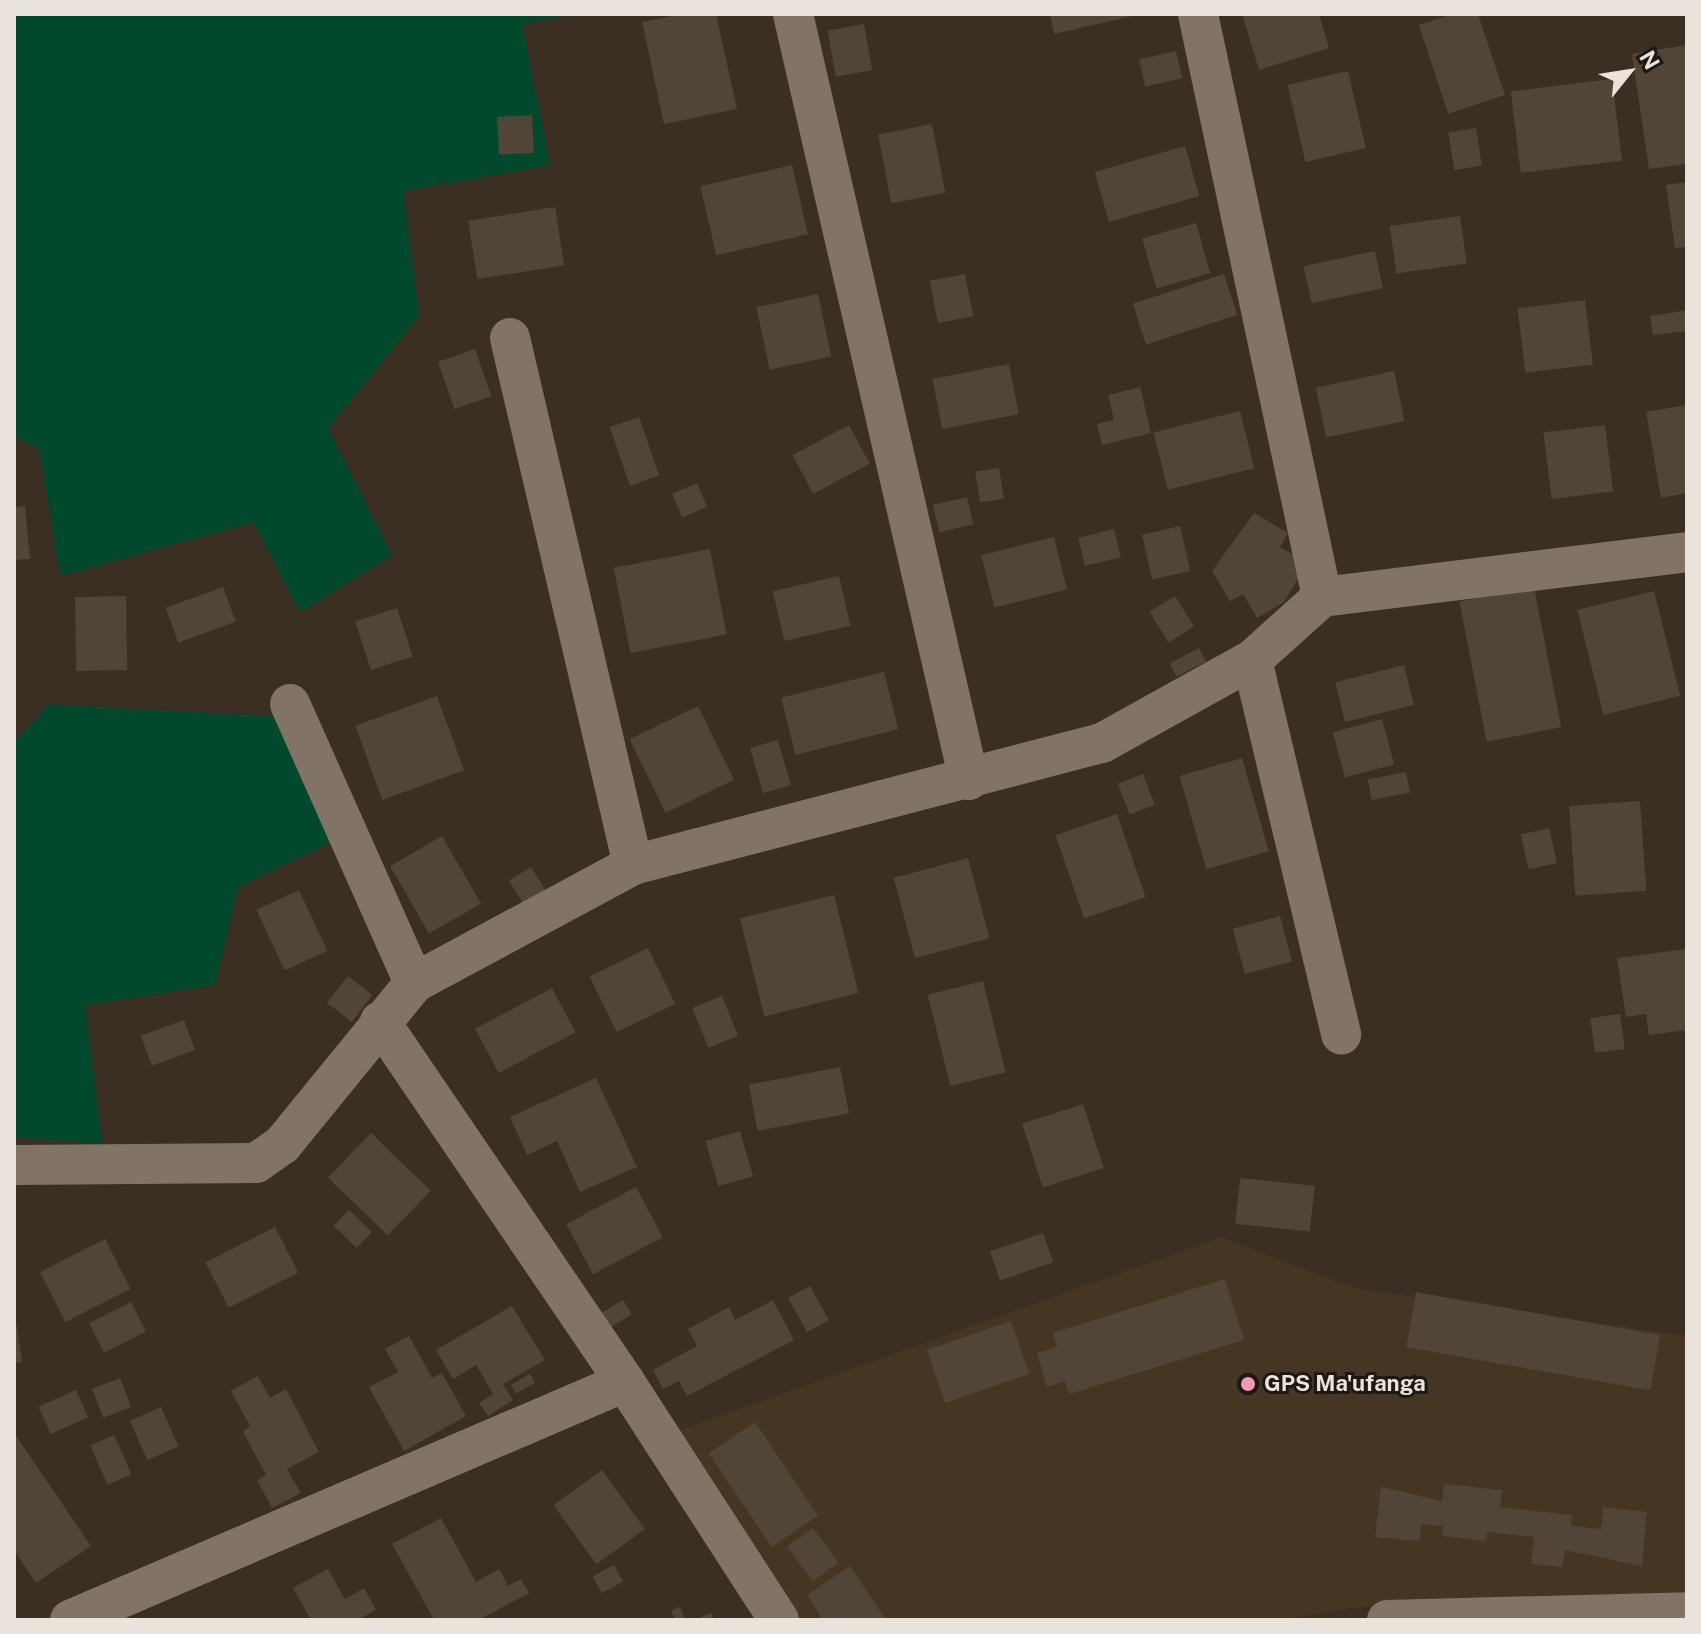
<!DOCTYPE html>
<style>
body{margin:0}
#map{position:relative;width:1701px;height:1634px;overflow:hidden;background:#3a2f22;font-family:"Public Sans",sans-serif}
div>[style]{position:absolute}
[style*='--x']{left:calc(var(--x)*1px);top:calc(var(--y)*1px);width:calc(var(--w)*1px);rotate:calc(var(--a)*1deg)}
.built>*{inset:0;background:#453523}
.green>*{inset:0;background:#00492d}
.building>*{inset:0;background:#514538;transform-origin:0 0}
.minor>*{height:40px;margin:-20px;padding:0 20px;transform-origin:20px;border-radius:20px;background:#817466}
.dots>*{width:22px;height:22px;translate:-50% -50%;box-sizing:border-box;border:4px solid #1d1812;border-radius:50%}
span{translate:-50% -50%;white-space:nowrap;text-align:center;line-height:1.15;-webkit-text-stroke:6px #1d1812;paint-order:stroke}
.poi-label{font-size:22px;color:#eae3db;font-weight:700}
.left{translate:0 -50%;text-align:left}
.frame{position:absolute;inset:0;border:16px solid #eae3db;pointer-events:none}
.north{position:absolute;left:1589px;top:32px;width:80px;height:80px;-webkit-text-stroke:6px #1d1812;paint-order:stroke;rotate:60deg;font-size:22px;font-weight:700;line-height:32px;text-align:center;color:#eae3db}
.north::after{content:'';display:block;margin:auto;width:28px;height:36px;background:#eae3db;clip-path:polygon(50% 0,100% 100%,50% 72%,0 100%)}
</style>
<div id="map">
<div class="built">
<div style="clip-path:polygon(1222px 1237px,1353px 1288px,1687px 1336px,1687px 1602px,1359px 1607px,1283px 1620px,800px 1620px,674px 1432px)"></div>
</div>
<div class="green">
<div style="clip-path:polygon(14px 14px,575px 14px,522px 24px,550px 165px,403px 191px,419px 316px,328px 428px,392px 555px,300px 612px,253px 522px,60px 576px,39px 449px,14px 436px)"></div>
<div style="clip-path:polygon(49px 704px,281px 717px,340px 838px,238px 887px,215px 985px,85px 1005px,102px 1143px,14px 1137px,14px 742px)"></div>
</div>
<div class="building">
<div style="clip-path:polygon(682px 14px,716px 14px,737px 109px,664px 124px,642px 22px)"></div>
<div style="clip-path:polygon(1050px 14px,1137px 14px,1137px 15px,1054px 34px)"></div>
<div style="clip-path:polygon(1242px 14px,1319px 14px,1329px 48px,1259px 70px)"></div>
<div style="clip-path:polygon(1453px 14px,1478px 14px,1505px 95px,1448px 114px,1419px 25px)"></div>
<div style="left:864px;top:24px;width:47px;height:37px;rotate:80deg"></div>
<div style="clip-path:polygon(1687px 45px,1687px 164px,1649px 169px,1632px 54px)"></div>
<div style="left:1176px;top:51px;width:28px;height:38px;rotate:77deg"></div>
<div style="left:1348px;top:71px;width:79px;height:62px;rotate:77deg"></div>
<div style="left:1612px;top:79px;width:82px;height:102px;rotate:83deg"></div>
<div style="left:532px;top:115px;width:38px;height:35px;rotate:87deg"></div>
<div style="left:932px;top:124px;width:70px;height:55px;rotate:79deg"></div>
<div style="left:1476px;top:128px;width:38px;height:28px;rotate:81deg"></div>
<div style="left:1185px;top:146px;width:52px;height:94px;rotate:74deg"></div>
<div style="left:792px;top:165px;width:71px;height:94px;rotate:77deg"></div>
<div style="clip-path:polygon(1687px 182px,1687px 247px,1675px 248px,1666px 185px)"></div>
<div style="left:555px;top:207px;width:59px;height:88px;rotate:81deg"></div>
<div style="left:1460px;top:216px;width:48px;height:71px;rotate:82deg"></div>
<div style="left:1196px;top:223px;width:52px;height:56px;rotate:74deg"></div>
<div style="left:1375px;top:251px;width:38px;height:73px;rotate:78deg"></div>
<div style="left:965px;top:274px;width:43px;height:36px;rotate:79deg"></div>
<div style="left:1224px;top:274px;width:43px;height:96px;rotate:72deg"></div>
<div style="left:818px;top:294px;width:64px;height:63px;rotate:78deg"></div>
<div style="left:1585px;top:300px;width:65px;height:68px;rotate:83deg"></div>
<div style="clip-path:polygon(1687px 310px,1687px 331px,1653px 335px,1650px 316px)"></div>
<div style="left:475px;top:349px;width:50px;height:39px;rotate:71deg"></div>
<div style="left:1009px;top:364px;width:51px;height:78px;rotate:79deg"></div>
<div style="left:1394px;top:371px;width:51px;height:80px;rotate:78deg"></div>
<div style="clip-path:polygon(1140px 387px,1151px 433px,1102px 445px,1097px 424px,1114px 420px,1108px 395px)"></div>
<div style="clip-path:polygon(1687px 405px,1687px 493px,1661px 498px,1646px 412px)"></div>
<div style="left:1240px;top:411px;width:59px;height:89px;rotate:76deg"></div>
<div style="left:639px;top:417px;width:62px;height:31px;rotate:71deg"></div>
<div style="left:849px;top:425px;width:44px;height:64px;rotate:62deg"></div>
<div style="left:1605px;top:425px;width:67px;height:62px;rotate:83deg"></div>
<div style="left:999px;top:468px;width:31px;height:24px;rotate:81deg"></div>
<div style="left:697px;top:483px;width:26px;height:27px;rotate:67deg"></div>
<div style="left:967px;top:497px;width:28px;height:35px;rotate:77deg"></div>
<div style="clip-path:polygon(25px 506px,30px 559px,14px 560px,14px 507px)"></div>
<div style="clip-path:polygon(1254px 513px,1288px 533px,1280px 547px,1308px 563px,1284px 602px,1257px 618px,1243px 594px,1230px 601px,1212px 571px)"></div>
<div style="left:1180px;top:526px;width:46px;height:39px;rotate:77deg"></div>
<div style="left:1114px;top:529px;width:29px;height:37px;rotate:76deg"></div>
<div style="left:1054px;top:537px;width:54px;height:75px;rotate:76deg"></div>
<div style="left:710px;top:549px;width:87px;height:98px;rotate:79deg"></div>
<div style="left:839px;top:576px;width:51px;height:68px;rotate:77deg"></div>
<div style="left:223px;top:587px;width:37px;height:61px;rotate:70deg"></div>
<div style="left:1534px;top:587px;width:143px;height:76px;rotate:79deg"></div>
<div style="left:1654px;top:591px;width:108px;height:79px;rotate:76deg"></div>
<div style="left:126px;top:596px;width:74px;height:51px;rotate:89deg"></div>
<div style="left:1175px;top:596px;width:36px;height:30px;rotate:58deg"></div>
<div style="left:397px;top:608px;width:51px;height:44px;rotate:72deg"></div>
<div style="left:1199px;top:648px;width:15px;height:33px;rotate:62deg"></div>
<div style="left:1404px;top:665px;width:41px;height:71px;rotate:76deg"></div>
<div style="left:884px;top:672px;width:59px;height:106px;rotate:76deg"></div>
<div style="left:437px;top:696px;width:79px;height:87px;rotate:70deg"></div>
<div style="left:698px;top:706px;width:82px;height:76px;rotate:64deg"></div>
<div style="left:1382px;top:719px;width:47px;height:51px;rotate:75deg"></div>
<div style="left:778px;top:740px;width:47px;height:29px;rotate:74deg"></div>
<div style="left:1242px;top:758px;width:97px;height:65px;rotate:74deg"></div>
<div style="left:1406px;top:772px;width:21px;height:39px;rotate:79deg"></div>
<div style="left:1143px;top:774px;width:33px;height:27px;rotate:69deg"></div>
<div style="left:1640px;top:801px;width:90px;height:71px;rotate:86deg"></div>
<div style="left:1117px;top:814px;width:88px;height:65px;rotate:71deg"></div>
<div style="left:1549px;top:828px;width:36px;height:29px;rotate:77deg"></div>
<div style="left:442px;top:836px;width:78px;height:60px;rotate:60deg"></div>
<div style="left:968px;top:858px;width:83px;height:77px;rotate:75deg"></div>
<div style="left:531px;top:867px;width:34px;height:26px;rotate:58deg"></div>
<div style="left:299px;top:890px;width:67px;height:47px;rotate:65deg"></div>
<div style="left:834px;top:895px;width:101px;height:97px;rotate:76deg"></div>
<div style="left:1280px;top:916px;width:47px;height:49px;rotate:75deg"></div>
<div style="left:648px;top:948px;width:62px;height:65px;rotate:64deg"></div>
<div style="clip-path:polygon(1687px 949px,1687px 1030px,1649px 1035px,1646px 1014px,1626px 1017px,1617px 958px)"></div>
<div style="left:348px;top:976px;width:31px;height:34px;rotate:38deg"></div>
<div style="left:983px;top:981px;width:94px;height:57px;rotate:76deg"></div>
<div style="left:552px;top:988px;width:50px;height:87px;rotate:62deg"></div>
<div style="left:722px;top:996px;width:43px;height:32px;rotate:68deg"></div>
<div style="left:1620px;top:1014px;width:35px;height:30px;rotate:82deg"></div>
<div style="left:184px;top:1020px;width:32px;height:46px;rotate:70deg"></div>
<div style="left:840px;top:1067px;width:47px;height:93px;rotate:79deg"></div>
<div style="clip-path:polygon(596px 1078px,637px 1167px,580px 1192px,557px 1141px,527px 1155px,510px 1117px)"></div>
<div style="left:1083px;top:1104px;width:67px;height:64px;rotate:72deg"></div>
<div style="left:740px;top:1131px;width:47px;height:36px;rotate:74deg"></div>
<div style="left:371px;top:1133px;width:83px;height:62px;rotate:44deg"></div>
<div style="left:1240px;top:1178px;width:75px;height:46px;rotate:6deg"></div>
<div style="left:636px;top:1187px;width:57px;height:79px;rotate:62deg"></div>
<div style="left:349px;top:1210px;width:32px;height:22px;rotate:44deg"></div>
<div style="left:275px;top:1227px;width:51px;height:78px;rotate:63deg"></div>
<div style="left:1043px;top:1233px;width:31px;height:56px;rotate:71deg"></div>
<div style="left:105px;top:1239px;width:56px;height:73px;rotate:63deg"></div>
<div style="clip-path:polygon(1225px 1279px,1244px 1340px,1069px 1394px,1065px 1381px,1047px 1387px,1037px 1353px,1057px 1347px,1053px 1333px)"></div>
<div style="left:810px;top:1286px;width:39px;height:25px;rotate:61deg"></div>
<div style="left:1416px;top:1292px;width:248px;height:56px;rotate:10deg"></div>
<div style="left:623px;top:1300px;width:17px;height:29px;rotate:59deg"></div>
<div style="clip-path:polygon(773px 1300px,794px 1340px,687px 1396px,679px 1381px,663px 1389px,653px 1370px,697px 1346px,688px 1329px,729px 1307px,735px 1320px)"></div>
<div style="left:131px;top:1302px;width:33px;height:47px;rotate:63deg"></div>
<div style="clip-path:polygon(512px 1306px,545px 1360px,503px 1384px,513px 1400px,488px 1416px,479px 1403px,493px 1394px,476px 1365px,453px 1379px,436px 1350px)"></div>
<div style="clip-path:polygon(14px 1308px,22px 1362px,14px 1363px)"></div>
<div style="left:1011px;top:1321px;width:56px;height:89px;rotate:71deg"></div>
<div style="clip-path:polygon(409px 1336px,432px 1378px,442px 1373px,466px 1416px,404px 1451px,369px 1387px,398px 1372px,385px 1349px)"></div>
<div style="left:530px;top:1374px;width:10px;height:22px;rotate:61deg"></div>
<div style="clip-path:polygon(258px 1376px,270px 1398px,286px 1389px,319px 1452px,287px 1469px,301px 1493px,272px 1508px,257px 1480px,266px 1475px,243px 1432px,250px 1426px,231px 1391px)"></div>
<div style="left:120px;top:1378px;width:31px;height:30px;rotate:69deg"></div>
<div style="left:76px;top:1390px;width:30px;height:41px;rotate:66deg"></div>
<div style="left:161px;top:1407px;width:43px;height:34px;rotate:66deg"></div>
<div style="left:755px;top:1422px;width:113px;height:56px;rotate:56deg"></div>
<div style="clip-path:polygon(14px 1433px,91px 1546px,36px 1583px,14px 1550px)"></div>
<div style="left:114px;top:1435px;width:43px;height:26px;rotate:66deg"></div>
<div style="left:602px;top:1470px;width:73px;height:60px;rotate:54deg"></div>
<div style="clip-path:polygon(1444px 1484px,1502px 1490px,1500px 1507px,1572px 1515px,1571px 1526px,1601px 1529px,1603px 1507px,1647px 1512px,1642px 1566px,1565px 1550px,1562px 1567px,1531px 1564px,1534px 1537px,1487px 1532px,1486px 1541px,1442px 1536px,1443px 1526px,1421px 1524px,1420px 1541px,1375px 1537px,1381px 1487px,1442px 1501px)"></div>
<div style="clip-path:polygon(441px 1518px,476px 1582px,499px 1569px,508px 1586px,521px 1579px,529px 1593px,479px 1620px,434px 1620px,392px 1544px)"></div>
<div style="left:813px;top:1528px;width:43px;height:32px;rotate:54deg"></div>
<div style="left:614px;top:1565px;width:19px;height:24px;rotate:62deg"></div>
<div style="clip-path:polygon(850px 1566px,886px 1620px,823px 1620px,807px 1595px)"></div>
<div style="clip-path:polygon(328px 1569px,345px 1599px,364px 1588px,376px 1610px,358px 1620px,311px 1620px,293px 1588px)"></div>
<div style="clip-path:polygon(680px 1607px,685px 1620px,675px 1620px,671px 1610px)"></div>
<div style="clip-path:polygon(711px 1613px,714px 1620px,694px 1620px)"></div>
</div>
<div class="minor">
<div style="--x:793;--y:14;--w:786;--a:77.06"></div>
<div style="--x:1198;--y:14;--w:596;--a:77.99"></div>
<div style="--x:510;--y:338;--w:541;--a:76.86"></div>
<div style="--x:1252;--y:660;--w:385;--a:76.6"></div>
<div style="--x:290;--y:704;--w:305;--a:66"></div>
<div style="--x:14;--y:1165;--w:242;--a:-0.5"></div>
<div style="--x:256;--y:1163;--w:32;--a:-35"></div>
<div style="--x:282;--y:1145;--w:209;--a:-50.8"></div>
<div style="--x:414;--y:983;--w:249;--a:-28.3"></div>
<div style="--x:633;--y:865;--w:485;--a:-14.6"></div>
<div style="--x:1102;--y:743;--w:171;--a:-29"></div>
<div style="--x:1252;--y:660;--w:94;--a:-42"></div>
<div style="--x:1322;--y:597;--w:368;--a:-7"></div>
<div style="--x:625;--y:1382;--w:283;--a:57.1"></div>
<div style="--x:70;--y:1620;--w:604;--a:-23.21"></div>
<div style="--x:625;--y:1382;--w:436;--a:-124.2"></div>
<div style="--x:1387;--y:1620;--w:300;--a:-1.5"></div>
</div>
<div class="dots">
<div style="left:1248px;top:1384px;background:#f19ab1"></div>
</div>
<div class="poi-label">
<span class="left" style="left:1264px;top:1384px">GPS Ma'ufanga</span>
</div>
<div class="frame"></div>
<div class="north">N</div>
</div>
